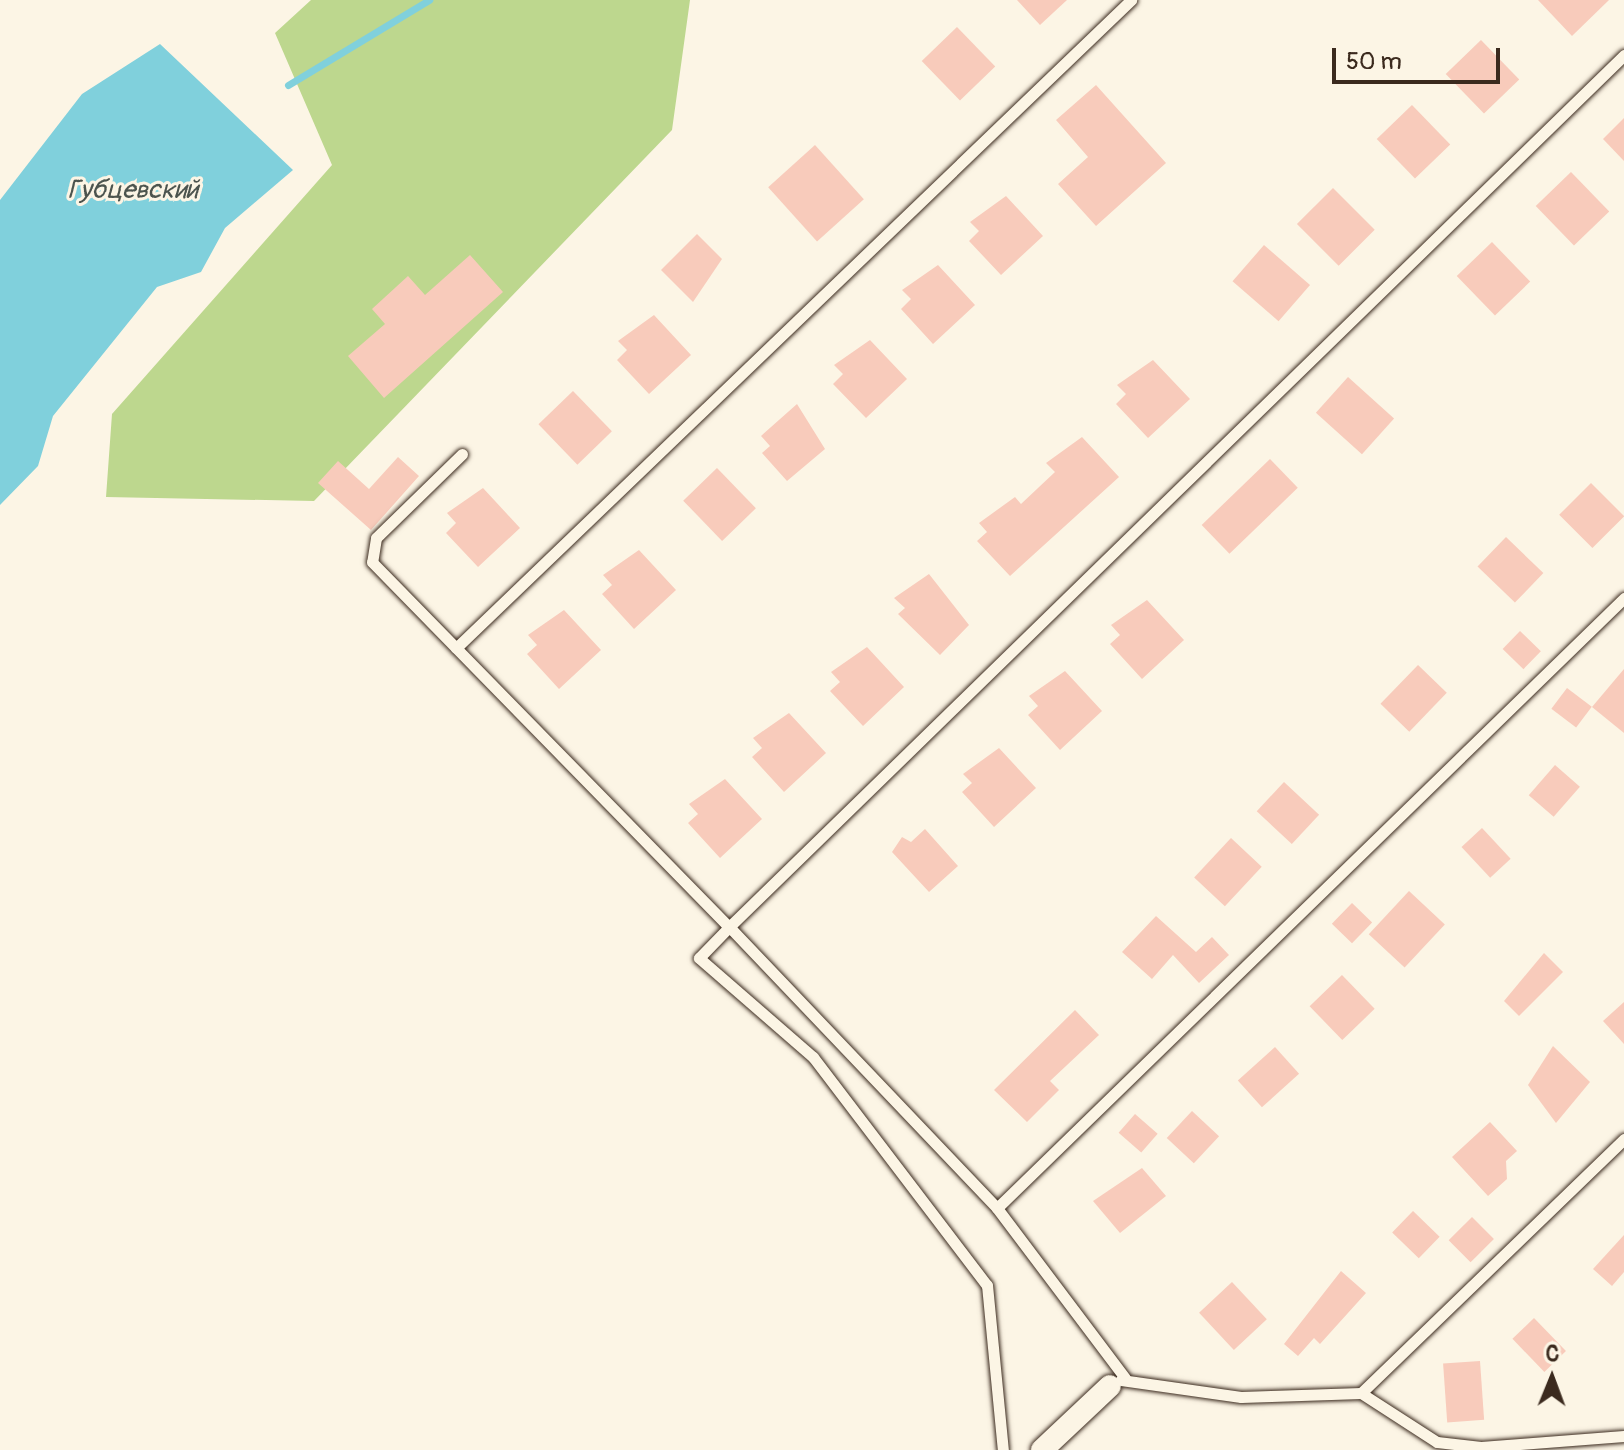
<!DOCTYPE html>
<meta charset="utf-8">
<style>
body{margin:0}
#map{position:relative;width:1624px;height:1450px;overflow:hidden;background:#fcf5e5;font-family:Pangolin,sans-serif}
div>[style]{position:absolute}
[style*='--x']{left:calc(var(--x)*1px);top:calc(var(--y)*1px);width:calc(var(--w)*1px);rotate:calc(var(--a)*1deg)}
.green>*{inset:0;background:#bdd78e}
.water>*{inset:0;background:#80d0dc}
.stream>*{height:7px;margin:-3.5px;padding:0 3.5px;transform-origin:3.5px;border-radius:3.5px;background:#80d0dc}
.building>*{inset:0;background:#f8cbbb;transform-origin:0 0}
.roads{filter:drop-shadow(0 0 2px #3b2a1e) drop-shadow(0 0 2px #3b2a1e)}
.service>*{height:11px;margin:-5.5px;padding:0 5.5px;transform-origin:5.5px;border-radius:5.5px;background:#fcf5e5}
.minor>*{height:22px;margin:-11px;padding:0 11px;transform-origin:11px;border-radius:11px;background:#fcf5e5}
span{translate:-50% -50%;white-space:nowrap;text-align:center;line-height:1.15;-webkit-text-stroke:6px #fcf5e5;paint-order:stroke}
.water-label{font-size:26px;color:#4c544e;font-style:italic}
.north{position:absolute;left:1512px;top:1338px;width:80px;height:80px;-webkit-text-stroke:6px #fcf5e5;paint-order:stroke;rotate:1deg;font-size:22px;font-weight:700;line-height:32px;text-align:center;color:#3b2a1e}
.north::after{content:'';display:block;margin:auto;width:28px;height:36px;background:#3b2a1e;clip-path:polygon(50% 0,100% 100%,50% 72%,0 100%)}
.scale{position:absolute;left:1332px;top:48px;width:168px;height:36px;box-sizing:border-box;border:4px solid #3b2a1e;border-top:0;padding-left:10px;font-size:24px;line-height:28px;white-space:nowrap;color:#3b2a1e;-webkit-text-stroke:6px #fcf5e5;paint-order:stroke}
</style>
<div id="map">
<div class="green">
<div style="clip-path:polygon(311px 0,690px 0,672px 130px,314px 501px,106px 497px,112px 414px,332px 165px,275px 33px)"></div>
</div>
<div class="water">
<div style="clip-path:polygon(160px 44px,293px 170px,225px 228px,201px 272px,157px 287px,53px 416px,38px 466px,0 505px,0 200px,82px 94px)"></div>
</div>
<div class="stream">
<div style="--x:288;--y:85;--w:165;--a:-31.1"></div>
</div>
<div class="building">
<div style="clip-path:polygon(1017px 0,1067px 0,1040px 25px)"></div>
<div style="clip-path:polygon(1538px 0,1609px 0,1572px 36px)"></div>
<div style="left:957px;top:27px;width:55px;height:49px;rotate:46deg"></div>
<div style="left:1481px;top:40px;width:55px;height:49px;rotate:46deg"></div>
<div style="clip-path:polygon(1096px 85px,1166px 163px,1096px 226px,1058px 184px,1088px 157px,1056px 120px)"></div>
<div style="left:1412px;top:105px;width:55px;height:49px;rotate:46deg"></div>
<div style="clip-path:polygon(1624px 118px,1624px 161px,1603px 139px)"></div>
<div style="left:815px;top:145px;width:73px;height:63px;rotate:48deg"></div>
<div style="left:1571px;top:172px;width:55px;height:49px;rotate:46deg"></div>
<div style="left:1333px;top:188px;width:59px;height:51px;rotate:45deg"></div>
<div style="clip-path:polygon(1006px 196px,1043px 236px,1001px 275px,969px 241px,979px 231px,970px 222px)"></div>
<div style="clip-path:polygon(697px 234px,722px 259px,693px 302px,661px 270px)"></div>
<div style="left:1492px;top:242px;width:55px;height:49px;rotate:46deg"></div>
<div style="left:1264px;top:245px;width:61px;height:48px;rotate:41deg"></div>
<div style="clip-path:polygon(470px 255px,503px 292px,384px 398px,348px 356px,385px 324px,372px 309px,408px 276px,425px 295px)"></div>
<div style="clip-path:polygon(938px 265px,975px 305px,933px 344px,901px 309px,911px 299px,902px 290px)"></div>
<div style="clip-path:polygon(654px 315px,691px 355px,649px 394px,617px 360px,627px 350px,618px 341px)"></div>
<div style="clip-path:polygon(870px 340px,907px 379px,866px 418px,833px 384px,843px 374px,834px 365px)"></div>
<div style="clip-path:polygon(1153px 360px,1190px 399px,1148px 438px,1116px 404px,1126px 394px,1117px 385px)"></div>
<div style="left:1348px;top:377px;width:62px;height:48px;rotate:42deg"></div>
<div style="left:573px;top:391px;width:56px;height:48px;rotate:46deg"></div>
<div style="clip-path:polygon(797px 404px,825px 449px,787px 481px,762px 453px,770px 446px,761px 436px)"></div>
<div style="clip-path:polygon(1082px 437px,1119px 477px,1010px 576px,977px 541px,987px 532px,979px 523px,1015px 497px,1021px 504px,1055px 472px,1046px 463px)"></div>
<div style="clip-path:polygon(398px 457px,419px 476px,371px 530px,318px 483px,338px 461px,369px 489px)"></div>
<div style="left:1270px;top:459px;width:40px;height:95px;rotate:46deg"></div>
<div style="left:717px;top:468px;width:56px;height:47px;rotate:46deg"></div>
<div style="left:1591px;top:483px;width:47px;height:45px;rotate:45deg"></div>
<div style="clip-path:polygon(483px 488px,520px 528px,478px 567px,446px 533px,456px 523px,447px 513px)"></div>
<div style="left:1506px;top:537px;width:52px;height:41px;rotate:44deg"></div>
<div style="clip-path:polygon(639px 550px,676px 590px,634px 629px,602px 594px,612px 585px,603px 575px)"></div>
<div style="clip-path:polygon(929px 574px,969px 625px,940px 655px,898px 614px,905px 608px,894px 598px)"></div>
<div style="clip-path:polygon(1147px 600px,1184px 640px,1142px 679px,1110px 644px,1120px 635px,1111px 625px)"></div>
<div style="clip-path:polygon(564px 610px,601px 650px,559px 689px,527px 654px,537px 645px,528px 635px)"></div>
<div style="left:1520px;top:631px;width:29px;height:25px;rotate:44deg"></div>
<div style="clip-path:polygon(867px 647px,904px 687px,863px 726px,830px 691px,840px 682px,831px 672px)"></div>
<div style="left:1418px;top:665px;width:40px;height:54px;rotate:44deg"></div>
<div style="clip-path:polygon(1624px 669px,1624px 733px,1592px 707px)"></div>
<div style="clip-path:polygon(1065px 671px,1102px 711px,1060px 750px,1028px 715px,1038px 706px,1029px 696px)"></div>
<div style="left:1567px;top:688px;width:31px;height:26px;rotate:37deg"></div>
<div style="clip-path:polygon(789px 713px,826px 753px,784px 792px,752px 757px,762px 748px,753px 738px)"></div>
<div style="clip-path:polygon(999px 748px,1036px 788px,994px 827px,962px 792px,972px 783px,963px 774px)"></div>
<div style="left:1555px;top:765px;width:33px;height:40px;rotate:41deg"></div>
<div style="clip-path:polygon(725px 779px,762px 819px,720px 858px,688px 823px,698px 814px,689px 804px)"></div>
<div style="left:1284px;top:782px;width:48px;height:40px;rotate:43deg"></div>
<div style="left:1482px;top:828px;width:42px;height:28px;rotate:47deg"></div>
<div style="clip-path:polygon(925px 829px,958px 866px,929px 892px,892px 852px,902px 837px,911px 842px)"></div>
<div style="left:1231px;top:838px;width:42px;height:54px;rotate:43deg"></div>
<div style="left:1409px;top:891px;width:49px;height:59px;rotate:43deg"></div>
<div style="left:1352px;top:903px;width:28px;height:29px;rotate:44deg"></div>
<div style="clip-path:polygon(1156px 916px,1196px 952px,1212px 937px,1229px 955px,1199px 983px,1173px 955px,1152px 979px,1122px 952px)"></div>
<div style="clip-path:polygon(1544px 953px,1563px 972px,1519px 1016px,1504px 1001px)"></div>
<div style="left:1342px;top:975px;width:47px;height:45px;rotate:46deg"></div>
<div style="clip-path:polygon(1624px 1002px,1624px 1044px,1603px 1021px)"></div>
<div style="clip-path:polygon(1075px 1010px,1099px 1035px,1050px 1081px,1059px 1090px,1027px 1122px,994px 1090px)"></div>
<div style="clip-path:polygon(1553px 1046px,1590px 1082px,1556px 1123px,1528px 1085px)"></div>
<div style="left:1275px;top:1047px;width:36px;height:50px;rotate:48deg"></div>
<div style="left:1192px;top:1111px;width:37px;height:37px;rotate:43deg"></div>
<div style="left:1135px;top:1114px;width:30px;height:25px;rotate:41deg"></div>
<div style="clip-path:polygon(1490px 1122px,1517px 1151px,1506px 1161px,1507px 1179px,1488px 1196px,1452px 1157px)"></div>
<div style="clip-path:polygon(1142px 1168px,1166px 1196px,1120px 1233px,1093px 1201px)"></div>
<div style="left:1413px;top:1211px;width:37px;height:30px;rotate:44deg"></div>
<div style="left:1472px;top:1217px;width:31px;height:33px;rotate:45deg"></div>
<div style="clip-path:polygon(1624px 1235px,1624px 1272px,1612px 1286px,1593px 1269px)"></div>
<div style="clip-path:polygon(1341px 1271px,1366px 1293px,1320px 1344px,1314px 1338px,1298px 1356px,1284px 1344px)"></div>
<div style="left:1232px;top:1282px;width:51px;height:45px;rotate:47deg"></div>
<div style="left:1534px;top:1318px;width:46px;height:30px;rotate:46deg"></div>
<div style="left:1480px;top:1361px;width:59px;height:37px;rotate:86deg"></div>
</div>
<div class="roads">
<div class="service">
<div style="--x:462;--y:454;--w:120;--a:135.7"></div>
<div style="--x:376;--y:538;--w:24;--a:99"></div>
<div style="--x:372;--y:562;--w:511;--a:45.63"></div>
<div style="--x:729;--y:927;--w:43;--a:134.1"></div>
<div style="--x:699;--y:958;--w:151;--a:41"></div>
<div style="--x:813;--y:1057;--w:287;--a:52.7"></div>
<div style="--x:987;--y:1285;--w:166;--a:84.5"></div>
<div style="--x:456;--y:648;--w:936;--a:-43.83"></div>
<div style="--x:997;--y:1208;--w:388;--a:-133.6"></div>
<div style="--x:729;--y:927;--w:1250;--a:-44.25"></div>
<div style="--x:1125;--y:1378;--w:213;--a:-127"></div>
<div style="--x:997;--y:1208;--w:875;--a:-44.21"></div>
<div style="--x:1121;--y:1380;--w:121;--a:8.1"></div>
<div style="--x:1241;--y:1397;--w:120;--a:-1.9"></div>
<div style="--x:1361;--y:1393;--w:366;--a:-44"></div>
<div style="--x:1361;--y:1393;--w:90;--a:32.8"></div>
<div style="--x:1437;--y:1442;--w:44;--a:6.5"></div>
<div style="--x:1481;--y:1447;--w:143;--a:-4.4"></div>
</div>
<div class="minor">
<div style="--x:1042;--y:1450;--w:93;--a:-43.3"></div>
</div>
</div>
<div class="water-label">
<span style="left:133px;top:191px">Губцевский</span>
</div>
<div class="north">С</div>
<div class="scale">50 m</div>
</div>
